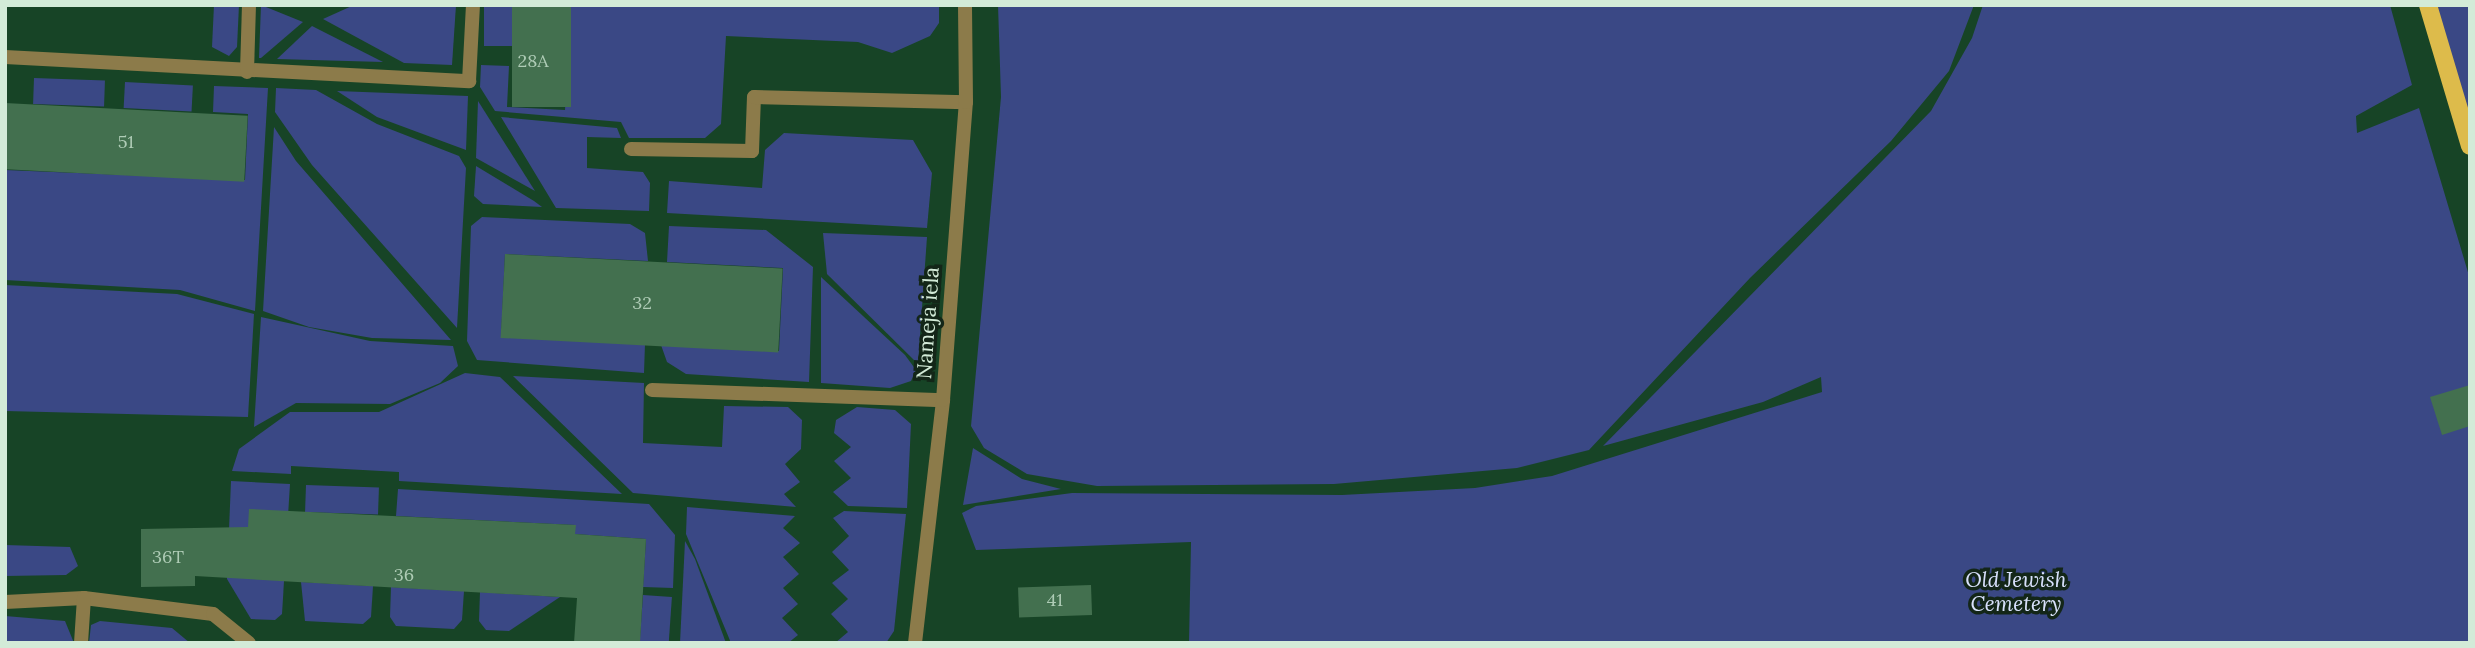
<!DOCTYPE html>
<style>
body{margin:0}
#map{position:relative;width:2475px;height:648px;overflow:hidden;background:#174426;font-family:Lora,serif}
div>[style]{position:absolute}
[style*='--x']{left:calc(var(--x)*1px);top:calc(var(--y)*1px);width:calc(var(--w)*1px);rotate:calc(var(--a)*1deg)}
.green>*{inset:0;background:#3a4885;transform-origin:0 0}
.building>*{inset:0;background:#43704f;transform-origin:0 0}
.minor>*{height:14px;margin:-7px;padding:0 7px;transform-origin:7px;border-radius:7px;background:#8c7b4a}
.tertiary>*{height:14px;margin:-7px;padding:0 7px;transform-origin:7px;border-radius:7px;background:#8c7b4a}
.primary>*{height:18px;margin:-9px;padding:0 9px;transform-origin:9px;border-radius:9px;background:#ddbb4b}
span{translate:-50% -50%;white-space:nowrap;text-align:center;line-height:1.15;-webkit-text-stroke:7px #132618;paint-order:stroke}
.number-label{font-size:18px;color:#afccb6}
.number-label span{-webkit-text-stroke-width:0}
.street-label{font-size:21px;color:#d3ebd8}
.park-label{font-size:21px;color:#d8e1fc;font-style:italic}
.frame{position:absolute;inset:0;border:7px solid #d3ebd8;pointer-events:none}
</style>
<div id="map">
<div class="green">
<div style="clip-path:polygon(214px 5px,239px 5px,237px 47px,229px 56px,212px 47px)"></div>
<div style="clip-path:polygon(261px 5px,303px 22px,261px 58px,259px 58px)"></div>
<div style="clip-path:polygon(354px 5px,456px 5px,452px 65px,404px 63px,323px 19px)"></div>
<div style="left:484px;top:5px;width:28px;height:41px"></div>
<div style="clip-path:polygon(571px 5px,939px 5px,939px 23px,930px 36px,892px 53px,858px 42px,726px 36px,721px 124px,705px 138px,629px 138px,621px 122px,495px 111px,480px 87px,481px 65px,509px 66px,507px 107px,565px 110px)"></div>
<div style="clip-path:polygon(998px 5px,1974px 5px,1949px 71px,1891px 141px,1750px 278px,1589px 450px,1517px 468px,1334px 484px,1097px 486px,1027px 474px,984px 448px,971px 426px,1001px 97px)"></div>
<div style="clip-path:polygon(1983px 5px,2390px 5px,2412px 85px,2356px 116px,2357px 133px,2419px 108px,2470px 279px,2470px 643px,1189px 643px,1191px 542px,976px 550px,962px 513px,976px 506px,1072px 493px,1342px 495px,1475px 488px,1552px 476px,1822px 392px,1821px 377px,1763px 402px,1603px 446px,1931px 111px,1972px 38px)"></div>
<div style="clip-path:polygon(2428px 5px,2470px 5px,2470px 146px)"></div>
<div style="clip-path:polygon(312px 26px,383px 62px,277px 59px)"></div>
<div style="left:34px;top:78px;width:71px;height:26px;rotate:2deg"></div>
<div style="left:125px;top:82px;width:68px;height:26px;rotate:3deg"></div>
<div style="clip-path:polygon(214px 86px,268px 88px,255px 311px,180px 290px,5px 280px,5px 170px,245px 180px,248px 114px,213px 112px)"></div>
<div style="clip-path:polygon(276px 88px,316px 90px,377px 124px,459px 156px,466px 168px,457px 328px,312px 165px,275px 112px)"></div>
<div style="clip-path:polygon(337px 91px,468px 96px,466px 150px,377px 117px)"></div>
<div style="clip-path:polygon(478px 101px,535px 191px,476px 158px)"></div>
<div style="clip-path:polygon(501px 117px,617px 128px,621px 138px,587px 137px,587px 168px,643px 172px,650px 183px,649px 211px,556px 208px)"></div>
<div style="clip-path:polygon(274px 127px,296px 161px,451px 340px,372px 338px,309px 327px,263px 311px)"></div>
<div style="clip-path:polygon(784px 133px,913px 140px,932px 173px,927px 228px,667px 213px,669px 181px,762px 188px,765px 150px)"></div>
<div style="clip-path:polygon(476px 166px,534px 201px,542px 207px,483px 204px,474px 196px)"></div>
<div style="clip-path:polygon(482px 217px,630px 224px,645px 233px,648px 261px,505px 254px,501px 337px,645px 344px,644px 373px,477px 360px,467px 341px,471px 226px)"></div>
<div style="clip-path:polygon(669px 226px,766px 230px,813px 267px,809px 382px,686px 374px,667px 362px,661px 345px,779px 351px,783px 268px,667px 262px)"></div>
<div style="clip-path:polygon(823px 233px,927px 237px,918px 364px,827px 274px)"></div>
<div style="clip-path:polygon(821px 277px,905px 355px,916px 370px,911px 381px,890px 388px,821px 383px)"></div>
<div style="clip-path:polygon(5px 285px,177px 294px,254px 314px,248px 417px,5px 411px)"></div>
<div style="clip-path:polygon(261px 317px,370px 341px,453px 346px,458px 366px,440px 383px,390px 404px,296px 403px,254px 427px)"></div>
<div style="clip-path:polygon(465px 373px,500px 377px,622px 494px,399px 481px,399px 472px,291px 466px,291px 474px,232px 471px,239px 449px,290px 412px,379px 412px)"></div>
<div style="clip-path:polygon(513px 376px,644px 383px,643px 443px,722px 447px,724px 406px,788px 407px,802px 420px,801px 449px,785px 464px,800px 482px,784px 494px,796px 507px,633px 493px)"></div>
<div style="clip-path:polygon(857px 407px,895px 410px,911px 424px,907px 508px,848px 506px,833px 492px,851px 478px,834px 461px,851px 447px,834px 433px,836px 420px)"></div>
<div style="clip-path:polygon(973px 448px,1022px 479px,1061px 489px,963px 505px)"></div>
<div style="clip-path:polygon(231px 481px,290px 484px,282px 614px,275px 620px,251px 619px,227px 579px)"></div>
<div style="left:306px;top:485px;width:73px;height:27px;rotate:2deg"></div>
<div style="clip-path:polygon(398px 489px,649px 504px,675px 535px,673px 588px,643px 587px,646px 539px,575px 534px,575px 525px,396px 516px)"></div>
<div style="clip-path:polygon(687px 507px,795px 516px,783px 528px,800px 543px,783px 557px,799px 574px,783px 588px,798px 604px,782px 618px,798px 635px,788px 643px,731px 643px,686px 534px)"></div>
<div style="clip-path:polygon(844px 511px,906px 514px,894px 631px,886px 643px,835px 643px,848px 632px,831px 614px,848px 599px,832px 583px,849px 570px,832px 552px,849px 536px,833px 518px)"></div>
<div style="clip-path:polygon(685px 541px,695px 559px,726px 643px,680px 643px)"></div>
<div style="clip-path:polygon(5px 545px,70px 547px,78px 566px,66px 575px,5px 576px)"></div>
<div style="clip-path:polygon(301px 582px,373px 586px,371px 617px,363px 624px,305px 621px)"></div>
<div style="clip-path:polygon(391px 587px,464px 591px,462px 620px,454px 629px,396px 626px,390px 617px)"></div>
<div style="clip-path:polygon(480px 592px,560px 597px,509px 631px,486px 630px,479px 621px)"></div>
<div style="left:643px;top:595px;width:29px;height:48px;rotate:4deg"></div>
<div style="clip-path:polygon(5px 616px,65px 621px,74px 643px,5px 643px)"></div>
<div style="clip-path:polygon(100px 621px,172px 628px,190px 643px,89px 643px,91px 625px)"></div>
</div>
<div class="building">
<div style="left:512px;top:5px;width:59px;height:102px"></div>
<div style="left:5px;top:103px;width:243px;height:66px;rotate:3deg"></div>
<div style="left:505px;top:254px;width:278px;height:84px;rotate:3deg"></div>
<div style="clip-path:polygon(2470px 385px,2470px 426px,2442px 435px,2430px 397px)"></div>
<div style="clip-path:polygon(249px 509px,576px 525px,575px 534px,646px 539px,640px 643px,574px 643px,577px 598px,195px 576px,195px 586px,141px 587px,141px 529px,248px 527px)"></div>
<div style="left:1091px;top:585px;width:30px;height:73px;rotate:88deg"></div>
</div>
<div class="minor">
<div style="--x:5;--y:57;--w:465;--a:3"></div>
<div style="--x:469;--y:81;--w:76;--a:-87"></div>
<div style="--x:247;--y:72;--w:67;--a:-88.3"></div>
<div style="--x:631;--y:149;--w:121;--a:0.9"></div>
<div style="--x:752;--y:151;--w:54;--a:-87.9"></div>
<div style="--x:754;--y:97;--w:212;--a:1.4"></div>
<div style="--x:652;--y:390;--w:291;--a:2"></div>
<div style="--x:5;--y:602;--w:79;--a:-2.9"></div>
<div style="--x:84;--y:598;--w:130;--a:7.1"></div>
<div style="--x:213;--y:614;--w:46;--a:38.9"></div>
<div style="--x:81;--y:643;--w:45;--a:-86.2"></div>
</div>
<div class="tertiary">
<div style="--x:915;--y:643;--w:245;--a:-83.4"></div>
<div style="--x:943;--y:400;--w:299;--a:-85.6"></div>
<div style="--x:966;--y:102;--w:97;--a:-90.6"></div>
</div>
<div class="primary">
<div style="--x:2428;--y:5;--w:147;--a:73.4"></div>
</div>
<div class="number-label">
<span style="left:533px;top:61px">28A</span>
<span style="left:126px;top:142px">51</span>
<span style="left:642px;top:303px">32</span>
<span style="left:168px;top:557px">36T</span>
<span style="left:404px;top:575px">36</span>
<span style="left:1055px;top:600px">41</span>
</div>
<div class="street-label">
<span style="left:928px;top:323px;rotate:-86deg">Nameja iela</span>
</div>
<div class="park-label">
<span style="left:2016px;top:592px">Old Jewish<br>Cemetery</span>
</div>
<div class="frame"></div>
</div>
